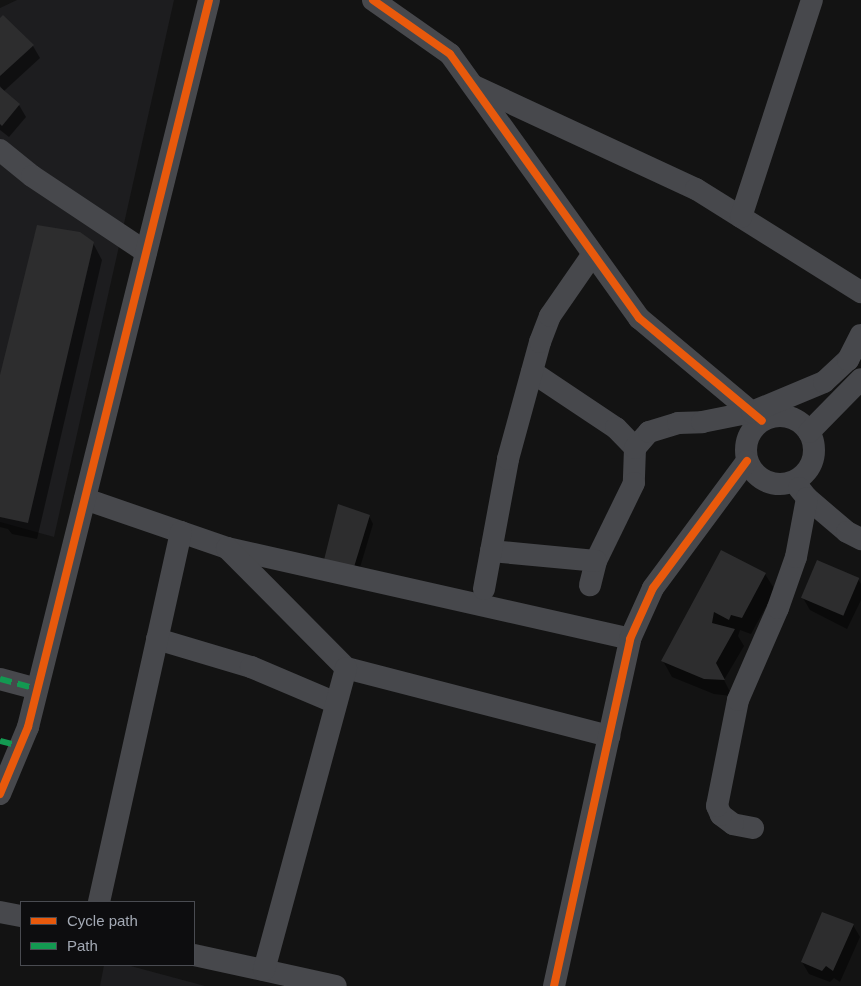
<!DOCTYPE html>
<style>
body{margin:0}
#map{position:relative;width:861px;height:986px;overflow:hidden;background:#131313;font-family:Helvetica,sans-serif}
div>[style]{position:absolute}
[style*='--x']{left:calc(var(--x)*1px);top:calc(var(--y)*1px);width:calc(var(--w)*1px);rotate:calc(var(--a)*1deg)}
.built>*{inset:0;background:#1d1d1f}
.shadow>*{inset:0;background:#0007}
.building>*{inset:0;background:#2d2d2e;transform-origin:0 0}
.minor>*{height:22px;margin:-11px;padding:0 11px;transform-origin:11px;border-radius:11px;background:#47484c}
.minor>.ring{margin:-11px;padding:0;box-sizing:content-box;background:none;border:22px solid #47484c;border-radius:50%}
.quiet>*{height:6px;margin-top:-3px;transform-origin:0;background:repeating-linear-gradient(90deg,#139951 0 12px,transparent 0 18px)}
.cycleway>*{height:8px;margin:-4px;padding:0 4px;transform-origin:4px;border-radius:4px;background:#e8590c}
span{translate:-50% -50%;white-space:nowrap;text-align:center;line-height:1.15;-webkit-text-stroke:4px #0d0d0f;paint-order:stroke}
.legend{position:absolute;left:20px;top:901px;width:175px;height:65px;box-sizing:border-box;background:#0d0d0f;border:1px solid #494b51;margin:0;padding:6px 9px;list-style:none;font-size:15px;color:#a3a9b4}
.legend li{display:flex;align-items:center;gap:10px;height:25px}
.legend b{width:25px;border:1px solid #494b51}
</style>
<div id="map">
<div class="built">
<div style="clip-path:polygon(17px 0,174px 0,54px 537px,0 522px,0 8px)"></div>
<div style="clip-path:polygon(104px 965px,127px 965px,205px 986px,100px 986px)"></div>
</div>
<div class="shadow">
<div style="clip-path:polygon(3px 17px,33px 46px,40px 58px,4px 91px,0 86px,0 20px)"></div>
<div style="clip-path:polygon(0 89px,19px 105px,26px 117px,9px 137px,0 130px)"></div>
<div style="clip-path:polygon(93px 243px,102px 260px,37px 539px,12px 534px,8px 529px,0 527px,0 381px)"></div>
<div style="clip-path:polygon(369px 516px,373px 524px,358px 574px,330px 568px)"></div>
<div style="clip-path:polygon(721px 552px,765px 574px,775px 590px,751px 634px,740px 630px,738px 636px,744px 646px,724px 680px,732px 696px,714px 694px,672px 677px,663px 661px)"></div>
<div style="clip-path:polygon(858px 579px,861px 584px,861px 600px,847px 629px,810px 610px,803px 598px)"></div>
<div style="clip-path:polygon(853px 925px,860px 937px,840px 982px,834px 978px,830px 982px,809px 974px,802px 962px)"></div>
</div>
<div class="building">
<div style="clip-path:polygon(3px 15px,34px 45px,0 76px,0 18px)"></div>
<div style="clip-path:polygon(0 87px,20px 104px,2px 126px,0 124px)"></div>
<div style="clip-path:polygon(37px 225px,80px 232px,94px 242px,28px 523px,0 517px,0 375px)"></div>
<div style="clip-path:polygon(338px 504px,370px 515px,354px 567px,324px 560px)"></div>
<div style="clip-path:polygon(721px 550px,766px 573px,742px 618px,731px 615px,729px 620px,714px 612px,712px 623px,735px 629px,716px 663px,725px 680px,704px 679px,661px 661px)"></div>
<div style="left:817px;top:560px;width:46px;height:41px;rotate:23deg"></div>
<div style="clip-path:polygon(822px 912px,854px 924px,833px 971px,826px 966px,822px 971px,801px 962px)"></div>
</div>
<div class="minor">
<div style="--x:373;--y:0;--w:94;--a:35"></div>
<div style="--x:450;--y:54;--w:325;--a:54.4"></div>
<div style="--x:639;--y:318;--w:160;--a:39.9"></div>
<div style="--x:474;--y:86;--w:245;--a:24.9"></div>
<div style="--x:696;--y:189;--w:195;--a:32"></div>
<div style="--x:0;--y:150;--w:41;--a:39.1"></div>
<div style="--x:32;--y:176;--w:137;--a:33.7"></div>
<div style="--x:741;--y:217;--w:228;--a:-71.9"></div>
<div style="--x:532;--y:372;--w:101;--a:33.7"></div>
<div style="--x:616;--y:428;--w:28;--a:46"></div>
<div style="--x:635;--y:448;--w:35;--a:92"></div>
<div style="--x:634;--y:483;--w:87;--a:116"></div>
<div style="--x:596;--y:561;--w:25;--a:104"></div>
<div class="ring" style="left:746px;top:416px;width:46px;height:46px"></div>
<div style="--x:809;--y:432;--w:74;--a:-45.5"></div>
<div style="--x:635;--y:448;--w:21;--a:-49"></div>
<div style="--x:649;--y:432;--w:30;--a:-17"></div>
<div style="--x:678;--y:423;--w:24;--a:-2"></div>
<div style="--x:702;--y:422;--w:51;--a:-11.3"></div>
<div style="--x:752;--y:412;--w:78;--a:-22.6"></div>
<div style="--x:824;--y:382;--w:33;--a:-43"></div>
<div style="--x:848;--y:360;--w:28;--a:-63"></div>
<div style="--x:799;--y:488;--w:13;--a:51"></div>
<div style="--x:807;--y:498;--w:52;--a:40.4"></div>
<div style="--x:847;--y:532;--w:16;--a:27"></div>
<div style="--x:85;--y:499;--w:150;--a:19"></div>
<div style="--x:227;--y:548;--w:413;--a:12.7"></div>
<div style="--x:227;--y:548;--w:169;--a:45.2"></div>
<div style="--x:346;--y:668;--w:272;--a:14.5"></div>
<div style="--x:491;--y:551;--w:105;--a:5.4"></div>
<div style="--x:484;--y:589;--w:132;--a:-79.5"></div>
<div style="--x:508;--y:459;--w:121;--a:-74.7"></div>
<div style="--x:540;--y:342;--w:28;--a:-69"></div>
<div style="--x:550;--y:316;--w:75;--a:-55.3"></div>
<div style="--x:157;--y:639;--w:98;--a:16.6"></div>
<div style="--x:251;--y:667;--w:92;--a:23"></div>
<div style="--x:0;--y:679;--w:38;--a:15"></div>
<div style="--x:0;--y:794;--w:73;--a:-67.3"></div>
<div style="--x:28;--y:727;--w:749;--a:-76.02"></div>
<div style="--x:753;--y:828;--w:20;--a:-169"></div>
<div style="--x:733;--y:824;--w:15;--a:-143"></div>
<div style="--x:721;--y:815;--w:10;--a:-114"></div>
<div style="--x:717;--y:806;--w:108;--a:-78.8"></div>
<div style="--x:738;--y:700;--w:100;--a:-66.5"></div>
<div style="--x:778;--y:608;--w:54;--a:-70.6"></div>
<div style="--x:796;--y:557;--w:60;--a:-79.4"></div>
<div style="--x:99;--y:902;--w:379;--a:-77.5"></div>
<div style="--x:0;--y:912;--w:21;--a:11"></div>
<div style="--x:194;--y:955;--w:145;--a:12.3"></div>
<div style="--x:264;--y:970;--w:313;--a:-74.8"></div>
<div style="--x:554;--y:986;--w:355;--a:-77.6"></div>
<div style="--x:630;--y:639;--w:56;--a:-65.7"></div>
<div style="--x:653;--y:588;--w:158;--a:-53.5"></div>
</div>
<div class="quiet">
<div style="--x:0;--y:679;--w:38;--a:15"></div>
<div style="--x:0;--y:741;--w:21;--a:14"></div>
</div>
<div class="cycleway">
<div style="--x:373;--y:0;--w:94;--a:35"></div>
<div style="--x:450;--y:54;--w:325;--a:54.4"></div>
<div style="--x:639;--y:318;--w:160;--a:39.9"></div>
<div style="--x:0;--y:794;--w:73;--a:-67.3"></div>
<div style="--x:28;--y:727;--w:749;--a:-76.02"></div>
<div style="--x:554;--y:986;--w:355;--a:-77.6"></div>
<div style="--x:630;--y:639;--w:56;--a:-65.7"></div>
<div style="--x:653;--y:588;--w:158;--a:-53.5"></div>
</div>
<ul class="legend">
<li><b style="height:6px;background:#e8590c"></b>Cycle path</li>
<li><b style="height:6px;background:#139951"></b>Path</li>
</ul>
</div>
